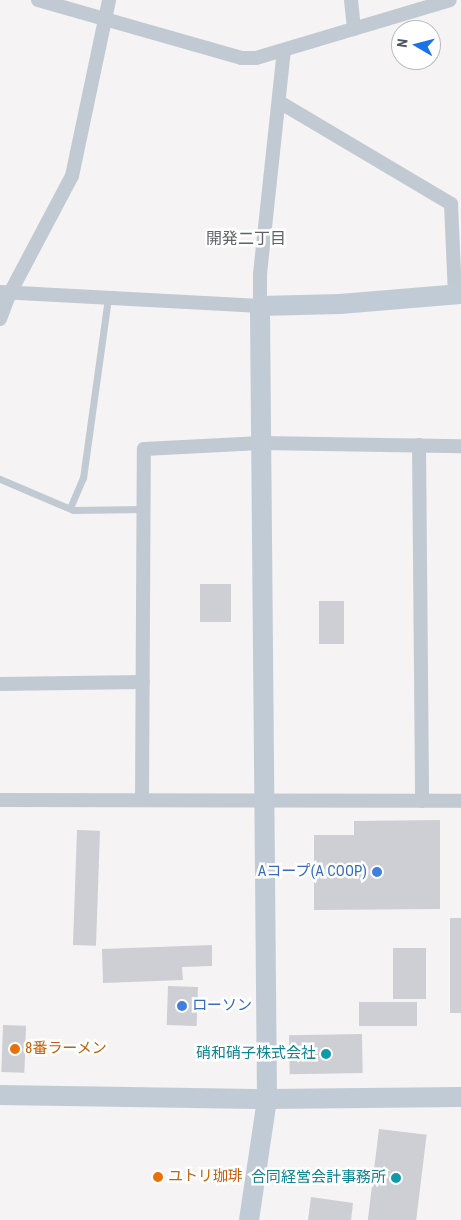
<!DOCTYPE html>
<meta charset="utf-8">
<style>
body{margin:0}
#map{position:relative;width:461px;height:1220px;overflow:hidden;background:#f5f3f3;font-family:"Roboto Condensed","Noto Sans JP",sans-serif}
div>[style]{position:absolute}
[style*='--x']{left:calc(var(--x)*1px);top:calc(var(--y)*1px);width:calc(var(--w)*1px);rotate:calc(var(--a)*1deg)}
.building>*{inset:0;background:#cdcfd5;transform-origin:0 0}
.lane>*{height:7px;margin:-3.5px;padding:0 3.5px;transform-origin:3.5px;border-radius:3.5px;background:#c1cad2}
.street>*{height:14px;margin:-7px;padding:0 7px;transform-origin:7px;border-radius:7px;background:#c1cad2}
.secondary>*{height:20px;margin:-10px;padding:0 10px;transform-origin:10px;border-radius:10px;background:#c1cbd6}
.dots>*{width:14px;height:14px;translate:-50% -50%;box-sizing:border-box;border:2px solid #fff;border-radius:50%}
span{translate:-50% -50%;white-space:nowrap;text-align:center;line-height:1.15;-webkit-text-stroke:5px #fff;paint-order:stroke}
.shop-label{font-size:15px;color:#366cbe}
.right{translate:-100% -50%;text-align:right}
.left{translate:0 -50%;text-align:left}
.food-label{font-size:15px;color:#c56008}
.culture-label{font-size:15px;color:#0d838f}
.neighbourhood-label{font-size:16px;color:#5f6368}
.north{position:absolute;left:391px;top:20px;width:50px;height:50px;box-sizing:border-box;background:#fff;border:1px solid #b7bbc0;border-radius:50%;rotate:278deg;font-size:14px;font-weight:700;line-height:20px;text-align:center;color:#4a5661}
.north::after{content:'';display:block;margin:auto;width:18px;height:22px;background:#1a73e8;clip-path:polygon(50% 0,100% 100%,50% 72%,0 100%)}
</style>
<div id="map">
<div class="building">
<div style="left:200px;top:584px;width:31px;height:38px"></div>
<div style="left:319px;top:601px;width:25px;height:43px"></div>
<div style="clip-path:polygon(440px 820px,440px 909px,314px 910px,314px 835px,354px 835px,354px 821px)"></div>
<div style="left:77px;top:830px;width:23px;height:115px;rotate:2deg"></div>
<div style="left:450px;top:918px;width:11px;height:95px"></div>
<div style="clip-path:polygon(212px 945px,212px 966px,182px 967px,183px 980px,103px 983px,102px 949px)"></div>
<div style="left:393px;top:948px;width:33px;height:51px"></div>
<div style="left:168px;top:986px;width:30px;height:39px;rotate:2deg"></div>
<div style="left:359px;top:1002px;width:58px;height:24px"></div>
<div style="left:3px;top:1025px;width:23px;height:47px;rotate:2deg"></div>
<div style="left:362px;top:1034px;width:39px;height:73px;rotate:89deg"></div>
<div style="left:379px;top:1129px;width:48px;height:92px;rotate:7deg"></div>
<div style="clip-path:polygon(311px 1197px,353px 1203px,351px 1220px,308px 1220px)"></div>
</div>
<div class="lane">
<div style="--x:0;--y:479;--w:79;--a:23"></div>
<div style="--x:73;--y:510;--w:71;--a:-0.8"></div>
<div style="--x:70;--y:508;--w:33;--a:-67"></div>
<div style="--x:83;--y:478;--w:182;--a:-82.1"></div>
</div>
<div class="street">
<div style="--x:38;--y:0;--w:211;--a:15.9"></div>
<div style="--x:241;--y:58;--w:15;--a:0"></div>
<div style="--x:256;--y:58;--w:202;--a:-16.6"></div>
<div style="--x:351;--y:0;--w:29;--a:84"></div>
<div style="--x:281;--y:103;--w:198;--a:30.7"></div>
<div style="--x:451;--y:204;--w:91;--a:87.5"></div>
<div style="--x:0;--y:292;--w:260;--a:3.1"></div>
<div style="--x:260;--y:306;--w:32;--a:-90"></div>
<div style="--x:260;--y:274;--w:224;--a:-83.9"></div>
<div style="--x:0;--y:319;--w:28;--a:-69"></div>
<div style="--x:10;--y:293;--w:132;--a:-62.1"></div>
<div style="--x:72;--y:176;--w:180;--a:-78.1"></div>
<div style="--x:419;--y:445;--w:356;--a:89.5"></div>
<div style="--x:0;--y:684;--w:143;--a:-0.8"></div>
<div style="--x:0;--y:800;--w:461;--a:0.1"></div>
<div style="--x:142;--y:800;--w:351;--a:-89.7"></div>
<div style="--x:144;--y:449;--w:117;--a:-2.9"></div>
<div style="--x:261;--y:443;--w:200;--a:0.9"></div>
</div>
<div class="secondary">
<div style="--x:0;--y:1095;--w:267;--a:0.9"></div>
<div style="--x:267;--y:1099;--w:194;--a:-0.6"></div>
<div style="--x:249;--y:1220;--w:122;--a:-81.5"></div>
<div style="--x:267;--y:1099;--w:793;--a:-90.51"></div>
<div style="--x:260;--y:306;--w:80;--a:-1.4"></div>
<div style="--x:340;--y:304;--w:121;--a:-4.7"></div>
</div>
<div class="dots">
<div style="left:377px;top:872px;background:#3f7fe0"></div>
<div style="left:182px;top:1006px;background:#3f7fe0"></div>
<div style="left:15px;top:1049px;background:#e8710a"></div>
<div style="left:326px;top:1054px;background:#0f9aa8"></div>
<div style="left:158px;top:1177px;background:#e8710a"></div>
<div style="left:396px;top:1178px;background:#0f9aa8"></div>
</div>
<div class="shop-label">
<span class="right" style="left:367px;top:872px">Aコープ(A COOP)</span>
<span class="left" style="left:192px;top:1006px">ローソン</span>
</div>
<div class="food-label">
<span class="left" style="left:25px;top:1049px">8番ラーメン</span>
<span class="left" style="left:168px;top:1177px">ユトリ珈琲</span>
</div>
<div class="culture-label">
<span class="right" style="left:316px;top:1054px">硝和硝子株式会社</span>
<span class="right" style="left:386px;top:1178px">合同経営会計事務所</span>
</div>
<div class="neighbourhood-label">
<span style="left:246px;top:239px">開発二丁目</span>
</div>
<div class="north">N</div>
</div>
